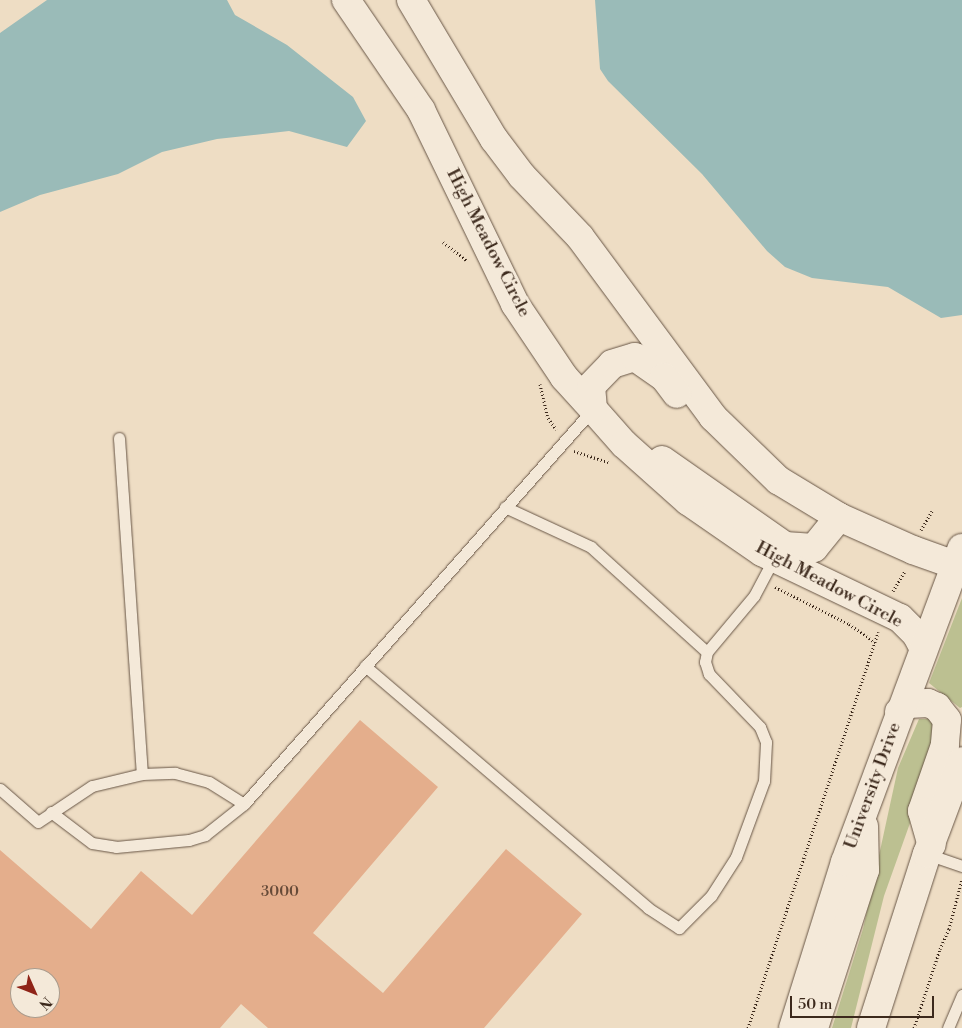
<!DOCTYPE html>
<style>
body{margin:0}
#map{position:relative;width:962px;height:1028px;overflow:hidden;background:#eeddc4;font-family:"Libre Bodoni",serif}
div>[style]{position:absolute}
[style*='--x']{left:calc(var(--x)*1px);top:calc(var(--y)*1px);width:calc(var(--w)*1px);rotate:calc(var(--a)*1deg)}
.green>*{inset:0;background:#bcc091}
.water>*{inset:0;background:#9abbb8}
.building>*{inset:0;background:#e4ae8c}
.path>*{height:3px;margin-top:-1.5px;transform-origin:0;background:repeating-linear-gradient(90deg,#3c291c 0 1px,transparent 0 3.5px)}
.roads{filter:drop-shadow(0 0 1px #685646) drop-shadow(0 0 1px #685646)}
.lane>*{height:11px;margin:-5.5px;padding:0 5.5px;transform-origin:5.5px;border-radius:5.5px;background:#f4e9d9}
.secondary>*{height:28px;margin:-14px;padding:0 14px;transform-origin:14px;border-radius:14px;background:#f4e9d9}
span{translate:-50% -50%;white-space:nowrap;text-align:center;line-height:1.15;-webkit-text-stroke:5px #f4e9d9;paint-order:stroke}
.number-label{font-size:15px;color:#664a38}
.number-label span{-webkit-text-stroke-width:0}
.street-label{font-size:18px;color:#3c291c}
.north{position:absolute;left:10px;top:968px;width:50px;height:50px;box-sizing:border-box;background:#f4e9d9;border:1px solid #aa9c8d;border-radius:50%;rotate:134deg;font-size:14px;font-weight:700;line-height:20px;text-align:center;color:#3c291c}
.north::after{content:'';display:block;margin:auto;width:18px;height:22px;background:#8f2418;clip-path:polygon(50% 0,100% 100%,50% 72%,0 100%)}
.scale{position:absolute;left:790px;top:996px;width:144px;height:22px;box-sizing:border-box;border:2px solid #3c291c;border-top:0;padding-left:6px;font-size:15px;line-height:18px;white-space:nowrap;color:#3c291c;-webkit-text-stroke:4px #f4e9d9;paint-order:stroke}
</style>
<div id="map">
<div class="green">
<div style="clip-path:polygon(962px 598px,962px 707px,960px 708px,929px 683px)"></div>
<div style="clip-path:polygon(919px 719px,931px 719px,940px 739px,884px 896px,851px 1028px,832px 1028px,863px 929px,898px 768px)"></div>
</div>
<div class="water">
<div style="clip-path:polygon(47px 0,227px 0,235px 15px,287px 45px,353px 97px,366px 121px,347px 147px,289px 131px,217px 139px,162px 152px,118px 174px,40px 195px,0 212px,0 33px)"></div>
<div style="clip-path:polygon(595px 0,962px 0,962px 315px,941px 318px,888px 287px,812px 278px,785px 267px,767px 251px,702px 174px,608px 81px,600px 69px)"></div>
</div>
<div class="building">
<div style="clip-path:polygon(evenodd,360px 720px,438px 787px,313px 933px,383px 993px,506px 849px,582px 914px,484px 1028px,268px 1028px,241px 1004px,220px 1028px,0 1028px,0 850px,91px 929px,141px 871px,192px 915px,360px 720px,20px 978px,50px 978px,50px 1008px,20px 1008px,20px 978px)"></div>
</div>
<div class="path">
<div style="--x:443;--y:242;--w:31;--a:38"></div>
<div style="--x:540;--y:384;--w:35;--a:77"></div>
<div style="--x:548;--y:418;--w:14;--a:54"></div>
<div style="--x:574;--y:451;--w:36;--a:18"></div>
<div style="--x:921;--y:530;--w:22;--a:-60"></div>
<div style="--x:775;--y:587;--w:83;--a:26.6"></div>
<div style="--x:849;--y:624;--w:32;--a:35"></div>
<div style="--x:893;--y:591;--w:23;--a:-59"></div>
<div style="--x:748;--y:1028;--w:417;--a:-71.8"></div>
<div style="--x:914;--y:1028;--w:83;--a:-71.8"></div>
<div style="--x:940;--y:949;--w:22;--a:-66"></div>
<div style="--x:949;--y:929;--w:52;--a:-75.4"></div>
</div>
<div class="roads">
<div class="lane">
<div style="--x:119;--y:438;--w:337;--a:86.1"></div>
<div style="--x:505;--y:507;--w:95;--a:24.9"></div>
<div style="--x:591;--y:547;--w:156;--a:42.2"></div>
<div style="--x:365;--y:666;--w:372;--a:40.5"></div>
<div style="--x:648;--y:908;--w:37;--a:33"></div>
<div style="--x:679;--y:928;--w:45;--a:-45"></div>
<div style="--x:711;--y:896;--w:46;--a:-57.3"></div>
<div style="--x:736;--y:857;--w:81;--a:-69.8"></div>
<div style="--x:764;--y:781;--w:39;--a:-87"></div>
<div style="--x:766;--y:742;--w:16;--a:-112"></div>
<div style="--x:760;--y:727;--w:74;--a:-133.9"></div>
<div style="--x:709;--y:674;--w:13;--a:-108"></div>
<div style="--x:705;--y:662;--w:10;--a:-79"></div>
<div style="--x:707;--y:652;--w:73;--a:-50"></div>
<div style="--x:754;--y:596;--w:43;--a:-62.2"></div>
<div style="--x:0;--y:789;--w:50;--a:41"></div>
<div style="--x:38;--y:822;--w:65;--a:-33.7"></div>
<div style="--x:92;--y:786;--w:51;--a:-13.5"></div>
<div style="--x:142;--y:774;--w:33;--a:-2"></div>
<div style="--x:175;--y:773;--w:35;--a:15"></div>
<div style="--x:209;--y:782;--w:41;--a:32.2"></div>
<div style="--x:244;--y:804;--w:527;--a:-48.54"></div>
<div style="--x:51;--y:812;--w:51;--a:37.1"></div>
<div style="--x:92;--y:843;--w:24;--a:9"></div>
<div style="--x:116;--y:847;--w:73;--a:-5.5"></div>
<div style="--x:189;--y:840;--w:17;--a:-17"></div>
<div style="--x:205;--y:835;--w:50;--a:-38.5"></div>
<div style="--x:927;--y:854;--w:37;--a:19"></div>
<div style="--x:948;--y:1028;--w:36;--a:-67"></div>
</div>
<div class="secondary">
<div style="--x:346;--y:0;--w:133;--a:55.7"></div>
<div style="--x:421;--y:110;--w:216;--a:64.1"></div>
<div style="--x:515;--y:304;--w:88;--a:56.1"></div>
<div style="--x:564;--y:377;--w:43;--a:47.8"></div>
<div style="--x:593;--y:409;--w:47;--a:48.5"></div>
<div style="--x:624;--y:444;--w:86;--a:41.7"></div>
<div style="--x:688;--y:501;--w:90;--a:34.6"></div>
<div style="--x:762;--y:552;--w:153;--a:25.6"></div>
<div style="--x:900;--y:618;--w:23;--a:45"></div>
<div style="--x:916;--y:634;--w:15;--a:62"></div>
<div style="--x:411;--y:0;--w:162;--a:59.2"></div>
<div style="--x:494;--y:139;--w:46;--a:52.9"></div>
<div style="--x:522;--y:176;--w:84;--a:46.4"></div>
<div style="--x:580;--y:237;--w:224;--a:53.5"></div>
<div style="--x:713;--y:417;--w:91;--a:44.1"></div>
<div style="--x:778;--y:480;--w:71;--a:31.2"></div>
<div style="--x:839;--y:517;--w:81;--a:24"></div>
<div style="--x:913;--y:550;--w:45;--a:19.7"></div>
<div style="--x:593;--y:409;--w:23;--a:-95"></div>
<div style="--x:591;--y:386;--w:30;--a:-46"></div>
<div style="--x:612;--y:364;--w:24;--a:-17"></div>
<div style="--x:635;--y:357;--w:35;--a:35"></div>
<div style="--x:664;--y:377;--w:21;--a:53"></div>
<div style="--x:662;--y:460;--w:150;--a:35"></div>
<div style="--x:785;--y:546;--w:29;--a:4"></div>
<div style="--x:814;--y:548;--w:40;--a:-51"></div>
<div style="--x:899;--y:712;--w:12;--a:-42"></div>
<div style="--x:908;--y:704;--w:20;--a:-3"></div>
<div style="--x:928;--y:703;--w:10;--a:24"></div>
<div style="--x:937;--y:707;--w:16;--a:52"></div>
<div style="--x:947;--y:720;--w:25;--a:95"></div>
<div style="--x:945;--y:745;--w:70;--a:109.2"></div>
<div style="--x:922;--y:811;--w:35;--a:74"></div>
<div style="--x:793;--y:1028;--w:174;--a:-72.6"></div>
<div style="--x:845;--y:862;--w:335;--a:-69.6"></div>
<div style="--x:814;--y:1028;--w:166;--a:-72.1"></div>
<div style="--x:865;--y:870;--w:44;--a:-91.3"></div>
<div style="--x:871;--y:1028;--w:183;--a:-72.2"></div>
<div style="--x:927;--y:854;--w:99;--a:-69.4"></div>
</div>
</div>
<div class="number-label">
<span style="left:280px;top:892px">3000</span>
</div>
<div class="street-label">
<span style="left:488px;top:243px;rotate:63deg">High Meadow Circle</span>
<span style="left:829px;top:585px;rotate:28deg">High Meadow Circle</span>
<span style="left:873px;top:786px;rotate:-70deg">University Drive</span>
</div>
<div class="north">N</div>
<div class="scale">50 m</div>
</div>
